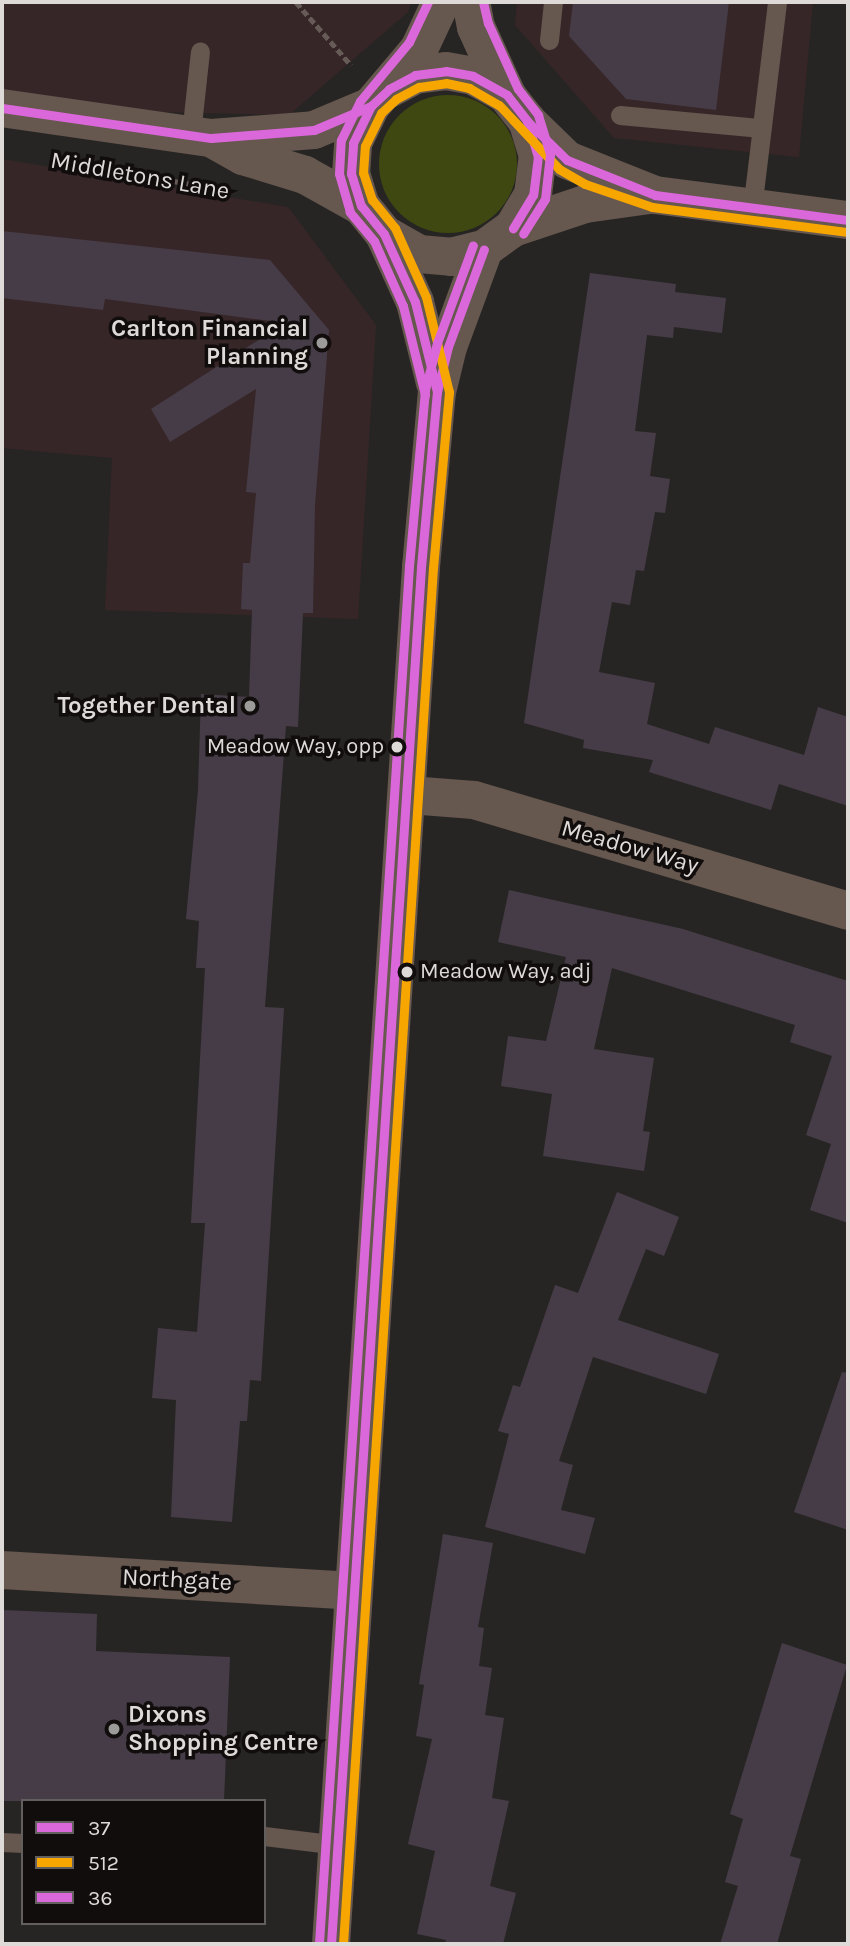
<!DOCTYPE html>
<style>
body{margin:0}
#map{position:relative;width:850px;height:1946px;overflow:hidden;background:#272523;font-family:Karla,sans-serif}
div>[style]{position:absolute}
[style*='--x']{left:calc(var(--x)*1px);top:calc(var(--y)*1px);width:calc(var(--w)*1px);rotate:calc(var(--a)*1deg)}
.commercial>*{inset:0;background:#372628}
.green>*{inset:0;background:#3e4810}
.round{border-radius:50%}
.building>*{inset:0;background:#463c47}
.path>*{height:4.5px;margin-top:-2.25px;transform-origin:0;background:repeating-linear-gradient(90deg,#665b56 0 7px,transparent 0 10.5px)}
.service>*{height:19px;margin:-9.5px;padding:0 9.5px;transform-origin:9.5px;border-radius:9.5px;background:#66574f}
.minor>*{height:38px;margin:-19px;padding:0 19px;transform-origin:19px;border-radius:19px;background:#66574f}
.tertiary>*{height:38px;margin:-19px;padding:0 19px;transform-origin:19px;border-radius:19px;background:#66574f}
.bus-1>*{height:9px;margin:-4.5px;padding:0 4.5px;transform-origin:4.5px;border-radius:4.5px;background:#db68da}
.bus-2>*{height:9px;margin:-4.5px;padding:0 4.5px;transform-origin:4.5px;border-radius:4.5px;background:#f7a600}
.bus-3>*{height:9px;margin:-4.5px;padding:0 4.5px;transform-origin:4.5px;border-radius:4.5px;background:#db68da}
.dots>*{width:19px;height:19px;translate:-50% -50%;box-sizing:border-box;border:4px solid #100d0c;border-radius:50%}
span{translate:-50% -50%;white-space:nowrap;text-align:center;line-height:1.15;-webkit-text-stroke:7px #100d0c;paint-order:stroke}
.bus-label{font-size:22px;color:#dddad8}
.right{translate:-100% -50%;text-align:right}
.left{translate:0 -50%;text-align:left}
.street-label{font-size:24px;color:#dddad8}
.poi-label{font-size:24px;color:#dddad8;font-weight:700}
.frame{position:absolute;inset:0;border:4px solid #dddad8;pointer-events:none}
.legend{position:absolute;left:21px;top:1799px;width:245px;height:126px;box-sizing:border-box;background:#100d0c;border:2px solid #625f5e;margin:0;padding:9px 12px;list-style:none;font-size:21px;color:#dddad8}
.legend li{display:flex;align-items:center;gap:14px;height:35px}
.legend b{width:35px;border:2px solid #625f5e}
</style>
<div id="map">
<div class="commercial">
<div style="clip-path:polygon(2px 2px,411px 2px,408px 12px,289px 115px,160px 112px,2px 90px)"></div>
<div style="clip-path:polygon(517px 2px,813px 2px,799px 157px,614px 138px,515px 25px)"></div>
<div style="clip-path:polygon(2px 159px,288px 207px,376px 325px,358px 619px,105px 610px,112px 458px,2px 448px)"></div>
</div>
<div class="green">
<div class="round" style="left:379px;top:95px;width:138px;height:138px"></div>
</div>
<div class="building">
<div style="clip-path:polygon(573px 2px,729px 2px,716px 110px,626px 99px,569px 36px)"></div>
<div style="clip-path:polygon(2px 231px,270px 260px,329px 330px,315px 505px,313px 613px,303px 613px,298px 727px,286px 726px,265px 1007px,284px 1008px,261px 1381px,250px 1380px,247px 1421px,240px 1421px,232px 1522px,171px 1517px,176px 1400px,152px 1398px,158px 1328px,197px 1332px,205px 1223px,191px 1223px,205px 968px,196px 968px,199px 921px,186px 919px,198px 790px,201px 694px,249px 697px,252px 610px,241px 609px,243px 563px,250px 563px,256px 493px,246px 492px,256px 389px,170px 442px,151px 409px,285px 323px,105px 299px,103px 310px,2px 298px)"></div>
<div style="clip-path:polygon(590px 273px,676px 284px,675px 292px,726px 298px,722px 333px,674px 327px,673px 338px,647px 335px,635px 431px,656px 433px,650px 476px,670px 479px,665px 513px,655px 512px,644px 571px,636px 570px,630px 605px,612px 602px,599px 672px,655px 683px,647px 724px,709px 744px,715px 727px,804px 755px,818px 707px,848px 717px,848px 806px,779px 784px,771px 810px,649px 772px,653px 760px,583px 748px,584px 740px,524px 723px)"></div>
<div style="clip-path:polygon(509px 890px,683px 929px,848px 981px,848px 1223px,810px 1210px,831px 1144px,806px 1135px,832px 1056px,790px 1042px,795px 1025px,612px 968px,594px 1049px,654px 1058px,643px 1131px,650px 1132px,644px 1171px,543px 1156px,552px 1094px,501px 1086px,508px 1036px,546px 1041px,566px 957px,498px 942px)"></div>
<div style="clip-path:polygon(617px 1192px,679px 1217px,664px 1256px,646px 1249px,618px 1320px,719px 1354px,706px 1394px,593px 1357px,559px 1461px,573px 1465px,561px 1510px,595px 1518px,585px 1554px,485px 1527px,509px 1434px,498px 1431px,513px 1385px,520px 1387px,555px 1285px,578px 1293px)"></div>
<div style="clip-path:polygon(842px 1372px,848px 1373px,848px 1530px,794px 1512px)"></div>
<div style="clip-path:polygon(443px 1534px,493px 1543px,478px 1627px,484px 1628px,479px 1666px,492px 1668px,485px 1715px,504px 1718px,492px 1798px,509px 1801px,490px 1886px,516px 1893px,503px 1944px,445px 1944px,446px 1940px,417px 1934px,435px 1851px,408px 1844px,432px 1739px,416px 1736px,424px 1685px,419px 1684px)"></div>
<div style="clip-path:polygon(2px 1610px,97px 1614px,96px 1651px,230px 1657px,224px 1801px,2px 1801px)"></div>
<div style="clip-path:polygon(782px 1643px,847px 1665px,790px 1856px,801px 1859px,777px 1944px,720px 1944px,738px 1886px,725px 1882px,743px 1819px,730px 1814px)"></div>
</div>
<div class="path">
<div style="--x:296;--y:2;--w:84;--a:48.9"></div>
<div style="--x:92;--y:167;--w:118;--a:9.8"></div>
</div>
<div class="service">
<div style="--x:549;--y:40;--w:38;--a:-84"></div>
<div style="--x:620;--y:115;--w:142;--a:5.3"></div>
<div style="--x:191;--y:134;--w:83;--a:-83.8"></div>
<div style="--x:752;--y:209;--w:209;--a:-83.1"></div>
<div style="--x:264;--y:1836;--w:75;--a:6.9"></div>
<div style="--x:2;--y:1842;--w:21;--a:3"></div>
</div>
<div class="minor">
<div style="--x:409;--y:795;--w:65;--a:4.4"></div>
<div style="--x:474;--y:800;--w:390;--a:16.5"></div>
<div style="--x:2;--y:1570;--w:352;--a:3.4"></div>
</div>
<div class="tertiary">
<div style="--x:389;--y:89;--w:30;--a:-28"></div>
<div style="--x:415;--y:75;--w:31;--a:-7"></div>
<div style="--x:446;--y:71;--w:27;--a:10"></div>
<div style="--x:473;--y:76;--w:39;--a:29"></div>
<div style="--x:2;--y:108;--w:211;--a:8.2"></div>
<div style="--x:211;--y:138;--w:103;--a:-4.4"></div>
<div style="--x:314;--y:130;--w:62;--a:-22.8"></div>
<div style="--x:528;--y:122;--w:54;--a:44.3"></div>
<div style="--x:567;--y:160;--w:95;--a:21.7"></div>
<div style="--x:655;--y:195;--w:195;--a:7.4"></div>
<div style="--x:216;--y:141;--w:31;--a:29"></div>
<div style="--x:243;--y:156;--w:65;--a:17"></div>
<div style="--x:305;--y:175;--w:64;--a:29"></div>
<div style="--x:513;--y:228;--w:76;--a:-18.4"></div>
<div style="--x:585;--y:204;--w:65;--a:-8"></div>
<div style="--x:384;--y:234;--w:40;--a:29.7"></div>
<div style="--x:419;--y:254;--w:32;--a:5"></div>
<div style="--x:451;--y:257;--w:34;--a:-14"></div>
<div style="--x:484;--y:249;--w:36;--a:-36"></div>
<div style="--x:513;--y:228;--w:39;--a:-59"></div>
<div style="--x:533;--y:195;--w:39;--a:-83"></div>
<div style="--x:538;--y:156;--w:37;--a:-107"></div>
<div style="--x:527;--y:121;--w:33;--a:-128"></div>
<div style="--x:507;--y:95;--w:75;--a:-114.5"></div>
<div style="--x:476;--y:27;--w:25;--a:-101"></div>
<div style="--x:435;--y:383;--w:83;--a:-103.9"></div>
<div style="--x:415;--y:302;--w:75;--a:-114.5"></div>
<div style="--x:384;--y:234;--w:36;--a:-129"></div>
<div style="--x:361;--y:206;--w:34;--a:-107"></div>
<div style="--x:351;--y:174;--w:31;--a:-86"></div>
<div style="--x:353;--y:143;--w:41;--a:-64.1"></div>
<div style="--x:371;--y:106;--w:75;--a:-49.9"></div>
<div style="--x:419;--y:49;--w:52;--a:-64.9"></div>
<div style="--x:331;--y:1944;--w:1380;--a:-86.26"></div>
<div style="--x:421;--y:567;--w:176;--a:-84.8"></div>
<div style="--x:437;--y:392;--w:46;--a:-76.3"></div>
<div style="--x:448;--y:347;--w:104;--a:-69.8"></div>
</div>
<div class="bus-1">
<div style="--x:2;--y:108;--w:211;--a:8.2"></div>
<div style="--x:211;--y:138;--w:103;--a:-4.4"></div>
<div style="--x:314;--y:130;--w:62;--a:-22.8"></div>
<div style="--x:527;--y:121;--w:56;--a:44.3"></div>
<div style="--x:567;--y:160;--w:95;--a:21.7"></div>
<div style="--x:655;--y:195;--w:195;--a:7.4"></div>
<div style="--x:437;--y:392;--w:93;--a:-103.7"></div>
<div style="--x:415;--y:302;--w:75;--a:-114.5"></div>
<div style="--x:384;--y:234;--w:36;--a:-129"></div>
<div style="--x:361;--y:206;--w:34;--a:-107"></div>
<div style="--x:351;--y:174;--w:31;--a:-86"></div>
<div style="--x:353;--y:143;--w:41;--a:-64.1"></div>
<div style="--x:371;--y:106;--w:25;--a:-43"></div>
<div style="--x:389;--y:89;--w:30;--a:-28"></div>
<div style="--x:415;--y:75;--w:31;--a:-7"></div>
<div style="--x:446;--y:71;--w:27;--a:10"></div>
<div style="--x:473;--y:76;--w:39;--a:29"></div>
<div style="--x:507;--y:95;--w:33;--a:52"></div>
<div style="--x:527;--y:121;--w:37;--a:73"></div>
<div style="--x:538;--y:156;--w:39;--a:97"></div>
<div style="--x:533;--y:195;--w:39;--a:121"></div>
<div style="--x:331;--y:1944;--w:1380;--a:-86.26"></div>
<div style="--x:421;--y:567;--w:176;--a:-84.8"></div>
<div style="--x:437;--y:392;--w:46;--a:-76.3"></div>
<div style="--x:448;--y:347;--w:104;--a:-69.8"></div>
</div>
<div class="bus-2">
<div style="--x:343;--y:1944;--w:1379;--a:-86.26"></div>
<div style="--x:433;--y:568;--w:177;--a:-84.8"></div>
<div style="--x:449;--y:392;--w:98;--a:-103.6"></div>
<div style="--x:426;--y:297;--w:76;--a:-114.2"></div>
<div style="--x:395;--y:228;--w:36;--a:-129"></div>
<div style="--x:372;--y:200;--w:28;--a:-108"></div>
<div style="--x:363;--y:173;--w:27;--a:-86"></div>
<div style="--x:365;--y:146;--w:37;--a:-64"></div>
<div style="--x:381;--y:113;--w:21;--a:-43"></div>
<div style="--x:396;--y:99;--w:26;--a:-28"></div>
<div style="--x:419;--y:87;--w:27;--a:-8"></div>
<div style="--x:446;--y:83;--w:24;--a:12"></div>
<div style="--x:469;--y:88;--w:34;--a:30"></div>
<div style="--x:499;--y:105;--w:88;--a:46.8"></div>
<div style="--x:559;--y:169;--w:30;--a:30"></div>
<div style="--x:585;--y:184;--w:71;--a:18.9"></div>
<div style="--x:652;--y:207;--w:196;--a:7.3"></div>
</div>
<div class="bus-3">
<div style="--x:483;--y:2;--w:22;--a:77"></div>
<div style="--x:488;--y:23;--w:72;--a:65.6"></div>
<div style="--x:518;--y:89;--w:33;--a:52"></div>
<div style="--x:538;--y:115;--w:41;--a:72.9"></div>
<div style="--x:550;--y:154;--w:45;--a:96.3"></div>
<div style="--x:545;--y:199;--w:41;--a:122.2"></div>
<div style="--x:425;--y:395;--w:92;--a:-103.9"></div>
<div style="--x:403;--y:306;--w:71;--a:-114"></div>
<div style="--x:374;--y:241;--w:38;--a:-130"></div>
<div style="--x:350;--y:212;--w:40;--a:-106"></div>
<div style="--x:339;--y:174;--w:34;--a:-87"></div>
<div style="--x:341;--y:140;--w:43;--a:-64"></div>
<div style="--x:360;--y:101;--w:77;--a:-50.3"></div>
<div style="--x:409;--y:42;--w:44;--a:-64.6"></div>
<div style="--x:319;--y:1943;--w:1380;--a:-86.26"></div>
<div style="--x:409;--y:566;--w:177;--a:-84.8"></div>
<div style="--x:425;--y:390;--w:49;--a:-75.7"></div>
<div style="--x:437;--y:343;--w:104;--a:-69.8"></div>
</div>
<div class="dots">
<div style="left:322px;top:343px;background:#9d9b99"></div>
<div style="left:250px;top:706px;background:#9d9b99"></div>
<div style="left:397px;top:747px;background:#dddad8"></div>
<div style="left:407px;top:972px;background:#dddad8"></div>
<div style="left:114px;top:1729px;background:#9d9b99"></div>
</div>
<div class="bus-label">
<span class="right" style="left:384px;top:747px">Meadow Way, opp</span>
<span class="left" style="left:420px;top:972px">Meadow Way, adj</span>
</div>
<div class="street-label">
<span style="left:140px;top:176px;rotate:10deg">Middletons Lane</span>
<span style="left:630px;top:847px;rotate:16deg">Meadow Way</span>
<span style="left:177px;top:1580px;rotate:3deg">Northgate</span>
</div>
<div class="poi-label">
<span class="right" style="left:308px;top:343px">Carlton Financial<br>Planning</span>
<span class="right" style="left:236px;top:706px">Together Dental</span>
<span class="left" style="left:128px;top:1729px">Dixons<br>Shopping Centre</span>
</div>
<div class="frame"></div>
<ul class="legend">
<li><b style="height:9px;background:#db68da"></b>37</li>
<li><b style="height:9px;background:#f7a600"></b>512</li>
<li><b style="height:9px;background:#db68da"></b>36</li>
</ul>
</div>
